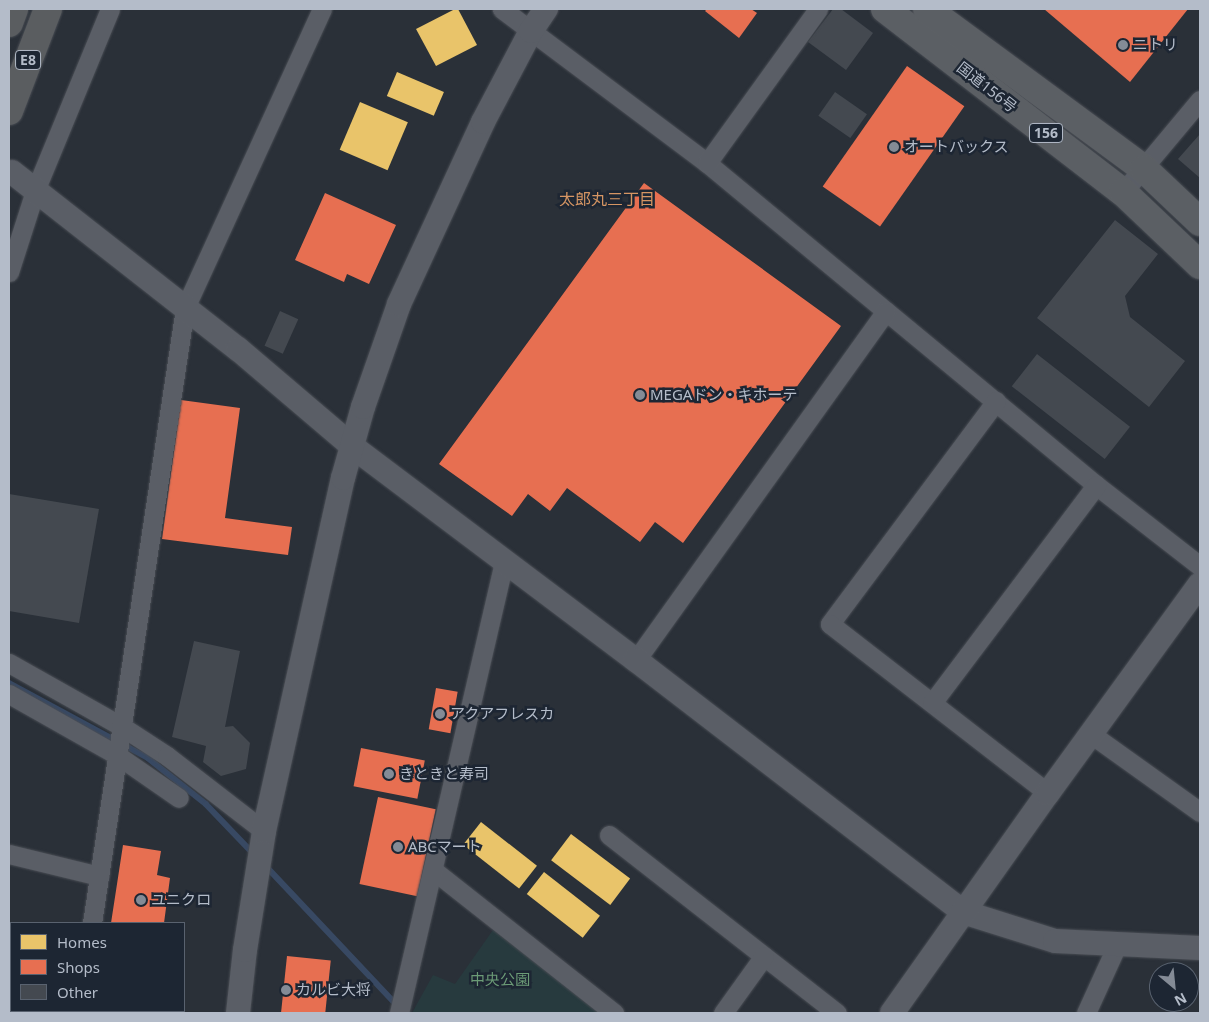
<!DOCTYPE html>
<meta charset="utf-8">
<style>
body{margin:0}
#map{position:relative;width:1209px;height:1022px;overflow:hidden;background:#2a3038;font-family:"Noto Sans","Noto Sans JP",sans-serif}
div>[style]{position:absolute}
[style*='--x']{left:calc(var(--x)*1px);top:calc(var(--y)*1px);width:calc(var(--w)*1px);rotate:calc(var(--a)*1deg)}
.green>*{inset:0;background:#273a3e}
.homes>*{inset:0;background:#e9c46a;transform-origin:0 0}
.shops>*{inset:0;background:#e76f51;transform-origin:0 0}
.stream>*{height:5.5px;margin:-2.75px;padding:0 2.75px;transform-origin:2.75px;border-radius:2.75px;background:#384963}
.building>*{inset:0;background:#444950;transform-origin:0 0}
.roads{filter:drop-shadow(0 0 1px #484c53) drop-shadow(0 0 1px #484c53)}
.minor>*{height:19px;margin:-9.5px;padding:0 9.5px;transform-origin:9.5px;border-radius:9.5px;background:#5a5e66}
.tertiary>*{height:24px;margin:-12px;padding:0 12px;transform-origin:12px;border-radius:12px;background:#5a5e66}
.trunk>*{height:28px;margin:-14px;padding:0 14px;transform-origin:14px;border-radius:14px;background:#5b5f64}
.motorway>*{height:28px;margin:-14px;padding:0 14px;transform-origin:14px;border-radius:14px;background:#5a5d60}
.dots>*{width:14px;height:14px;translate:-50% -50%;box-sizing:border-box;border:2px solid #1d2633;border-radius:50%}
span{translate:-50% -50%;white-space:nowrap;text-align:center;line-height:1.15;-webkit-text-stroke:5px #1d2633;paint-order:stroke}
.shield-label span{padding:1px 4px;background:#1d2633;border:1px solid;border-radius:4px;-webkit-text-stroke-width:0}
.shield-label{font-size:14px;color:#b4bcc9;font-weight:700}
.poi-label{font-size:15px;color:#b4bcc9}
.left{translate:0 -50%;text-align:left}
.street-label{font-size:15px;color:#b4bcc9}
.park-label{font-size:15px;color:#6b9a76}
.neighbourhood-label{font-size:16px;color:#d59563}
.frame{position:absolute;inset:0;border:10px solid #b4bcc9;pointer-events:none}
.legend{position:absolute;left:10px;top:922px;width:175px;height:90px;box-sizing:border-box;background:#1d2633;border:1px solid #59626f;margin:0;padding:6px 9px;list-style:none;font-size:15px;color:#b4bcc9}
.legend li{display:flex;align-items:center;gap:10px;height:25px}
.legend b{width:25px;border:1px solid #59626f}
.north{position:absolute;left:1149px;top:962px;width:50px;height:50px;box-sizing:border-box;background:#1d2633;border:1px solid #59626f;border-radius:50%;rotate:152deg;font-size:14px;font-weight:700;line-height:20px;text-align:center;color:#b4bcc9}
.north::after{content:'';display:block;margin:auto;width:18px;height:22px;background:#848b96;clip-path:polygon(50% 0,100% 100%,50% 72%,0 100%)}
</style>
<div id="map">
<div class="green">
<div style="clip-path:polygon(493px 930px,599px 1013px,412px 1013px,433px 975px,455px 984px)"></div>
</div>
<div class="homes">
<div style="clip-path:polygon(455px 9px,458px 9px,477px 45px,436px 66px,416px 29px)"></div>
<div style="left:397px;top:72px;width:51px;height:26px;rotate:23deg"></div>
<div style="left:360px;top:102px;width:52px;height:52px;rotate:23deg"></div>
<div style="left:481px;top:822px;width:71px;height:29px;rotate:38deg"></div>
<div style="left:571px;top:834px;width:74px;height:33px;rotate:37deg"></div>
<div style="left:544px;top:872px;width:71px;height:28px;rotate:38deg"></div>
</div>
<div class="shops">
<div style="clip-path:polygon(707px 9px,751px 9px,757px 13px,739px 38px,705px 11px)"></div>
<div style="clip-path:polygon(1044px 9px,1188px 9px,1130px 82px)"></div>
<div style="left:907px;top:66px;width:70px;height:147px;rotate:35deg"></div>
<div style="clip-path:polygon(644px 183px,841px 326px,683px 543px,655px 522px,640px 542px,567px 488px,550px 511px,528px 494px,512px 516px,439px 464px)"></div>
<div style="clip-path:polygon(325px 193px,396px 225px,369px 284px,347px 274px,344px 282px,295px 260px)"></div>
<div style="clip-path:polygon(181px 400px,240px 408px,225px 518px,292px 527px,288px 555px,162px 539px)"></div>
<div style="left:436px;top:688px;width:22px;height:42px;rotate:10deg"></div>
<div style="left:361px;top:748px;width:65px;height:39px;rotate:11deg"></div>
<div style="left:378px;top:797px;width:59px;height:89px;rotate:12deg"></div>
<div style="clip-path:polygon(123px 845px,161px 851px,157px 875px,170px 878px,164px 923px,111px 923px)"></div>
<div style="left:287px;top:956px;width:44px;height:57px;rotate:6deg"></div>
</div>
<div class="stream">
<div style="--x:9;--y:683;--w:158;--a:28.3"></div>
<div style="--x:148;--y:758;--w:74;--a:38.4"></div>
<div style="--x:206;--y:804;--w:68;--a:46.2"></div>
<div style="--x:265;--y:865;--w:191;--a:46.7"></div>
</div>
<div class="building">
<div style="clip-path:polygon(833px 9px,841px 9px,873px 33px,846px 70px,808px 42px)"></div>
<div style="left:835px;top:92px;width:39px;height:29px;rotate:35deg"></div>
<div style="clip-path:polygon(1200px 134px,1200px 178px,1178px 159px)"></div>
<div style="clip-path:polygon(1115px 220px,1158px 254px,1125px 296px,1130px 317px,1185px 361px,1149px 407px,1037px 318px)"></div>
<div style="left:280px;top:311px;width:20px;height:38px;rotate:24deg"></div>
<div style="left:1037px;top:354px;width:118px;height:41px;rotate:38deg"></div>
<div style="clip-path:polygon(9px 494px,99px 509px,79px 623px,9px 611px)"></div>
<div style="clip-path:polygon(194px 641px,240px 651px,225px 727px,233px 726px,250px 743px,246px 769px,221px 776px,203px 762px,206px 746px,172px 737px)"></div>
</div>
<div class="roads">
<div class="minor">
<div style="--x:502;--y:9;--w:256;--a:36.9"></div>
<div style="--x:707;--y:163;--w:505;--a:39.62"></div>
<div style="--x:1096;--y:485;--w:132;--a:37.9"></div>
<div style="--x:707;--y:163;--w:190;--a:-54.2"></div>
<div style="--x:1123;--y:192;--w:120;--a:-50.1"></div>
<div style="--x:9;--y:272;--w:85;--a:-72.2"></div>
<div style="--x:35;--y:191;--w:197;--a:-67.6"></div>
<div style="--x:996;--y:401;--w:278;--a:126.7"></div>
<div style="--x:830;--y:624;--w:276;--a:37.8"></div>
<div style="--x:636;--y:660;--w:429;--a:-54.4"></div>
<div style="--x:9;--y:663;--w:129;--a:29.4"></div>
<div style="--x:121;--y:726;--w:55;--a:33.1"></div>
<div style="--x:167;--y:756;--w:123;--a:37.7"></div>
<div style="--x:9;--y:694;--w:124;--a:29.5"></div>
<div style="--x:117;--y:755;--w:75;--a:34.7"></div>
<div style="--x:932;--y:703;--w:273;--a:-53"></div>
<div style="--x:1091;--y:734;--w:134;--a:35.6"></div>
<div style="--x:609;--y:835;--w:289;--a:38"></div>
<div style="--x:9;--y:854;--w:93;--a:13.7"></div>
<div style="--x:433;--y:870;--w:231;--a:38.3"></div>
<div style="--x:92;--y:923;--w:622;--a:-81.4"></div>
<div style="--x:185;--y:308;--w:329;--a:-65.4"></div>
<div style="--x:79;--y:1013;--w:2;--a:-90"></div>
<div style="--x:399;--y:1013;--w:464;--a:-76.9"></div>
<div style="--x:723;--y:1013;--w:70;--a:-54.3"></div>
<div style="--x:1086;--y:1013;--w:75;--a:-65.5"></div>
</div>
<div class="tertiary">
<div style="--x:12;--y:172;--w:287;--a:38.1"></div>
<div style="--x:238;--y:349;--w:151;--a:40.4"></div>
<div style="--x:353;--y:447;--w:354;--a:37"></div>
<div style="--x:636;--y:660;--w:413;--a:37.6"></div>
<div style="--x:963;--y:912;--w:96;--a:17.5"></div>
<div style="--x:1055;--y:941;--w:145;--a:2.8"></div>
<div style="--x:238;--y:1013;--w:63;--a:-83.7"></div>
<div style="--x:245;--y:950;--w:121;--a:-80.9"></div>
<div style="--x:264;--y:831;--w:362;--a:-77.4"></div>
<div style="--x:343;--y:478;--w:74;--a:-74.3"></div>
<div style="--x:363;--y:407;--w:109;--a:-70.7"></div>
<div style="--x:399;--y:304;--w:200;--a:-65.2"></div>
<div style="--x:483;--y:122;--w:103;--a:-62.2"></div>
<div style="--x:531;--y:31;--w:27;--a:-56"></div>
<div style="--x:892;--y:1013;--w:270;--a:-54.7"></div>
<div style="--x:1048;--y:793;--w:258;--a:-54"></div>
</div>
<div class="trunk">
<div style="--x:885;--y:9;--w:300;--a:37.6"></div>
<div style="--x:1123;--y:192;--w:106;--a:43.5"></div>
<div style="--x:927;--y:9;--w:270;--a:36.4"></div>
<div style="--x:1144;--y:169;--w:77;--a:43.4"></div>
</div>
<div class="motorway">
<div style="--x:9;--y:23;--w:15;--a:-70"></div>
<div style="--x:9;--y:111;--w:109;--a:-69.1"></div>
</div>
</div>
<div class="dots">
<div style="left:1123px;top:45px;background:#848b96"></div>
<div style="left:894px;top:147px;background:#848b96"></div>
<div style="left:640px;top:395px;background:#848b96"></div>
<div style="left:440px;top:714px;background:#848b96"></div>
<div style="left:389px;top:774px;background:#848b96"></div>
<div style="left:398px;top:847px;background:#848b96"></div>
<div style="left:141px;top:900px;background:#848b96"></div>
<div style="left:286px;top:990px;background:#848b96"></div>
</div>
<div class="shield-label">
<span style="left:28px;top:60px">E8</span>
<span style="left:1046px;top:133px">156</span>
</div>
<div class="poi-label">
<span class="left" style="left:1133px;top:45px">ニトリ</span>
<span class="left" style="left:904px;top:147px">オートバックス</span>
<span class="left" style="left:650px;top:395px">MEGAドン・キホーテ</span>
<span class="left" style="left:450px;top:714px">アクアフレスカ</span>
<span class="left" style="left:399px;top:774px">きときと寿司</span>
<span class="left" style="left:408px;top:847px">ABCマート</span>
<span class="left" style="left:151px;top:900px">ユニクロ</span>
<span class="left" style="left:296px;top:990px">カルビ大将</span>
</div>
<div class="street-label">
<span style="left:987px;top:87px;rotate:38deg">国道156号</span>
</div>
<div class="park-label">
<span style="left:500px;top:980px">中央公園</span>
</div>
<div class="neighbourhood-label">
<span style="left:607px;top:199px">太郎丸三丁目</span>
</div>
<div class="frame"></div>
<ul class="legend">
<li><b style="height:14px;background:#e9c46a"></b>Homes</li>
<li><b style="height:14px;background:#e76f51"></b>Shops</li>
<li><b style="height:14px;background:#444950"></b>Other</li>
</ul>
<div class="north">N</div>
</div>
